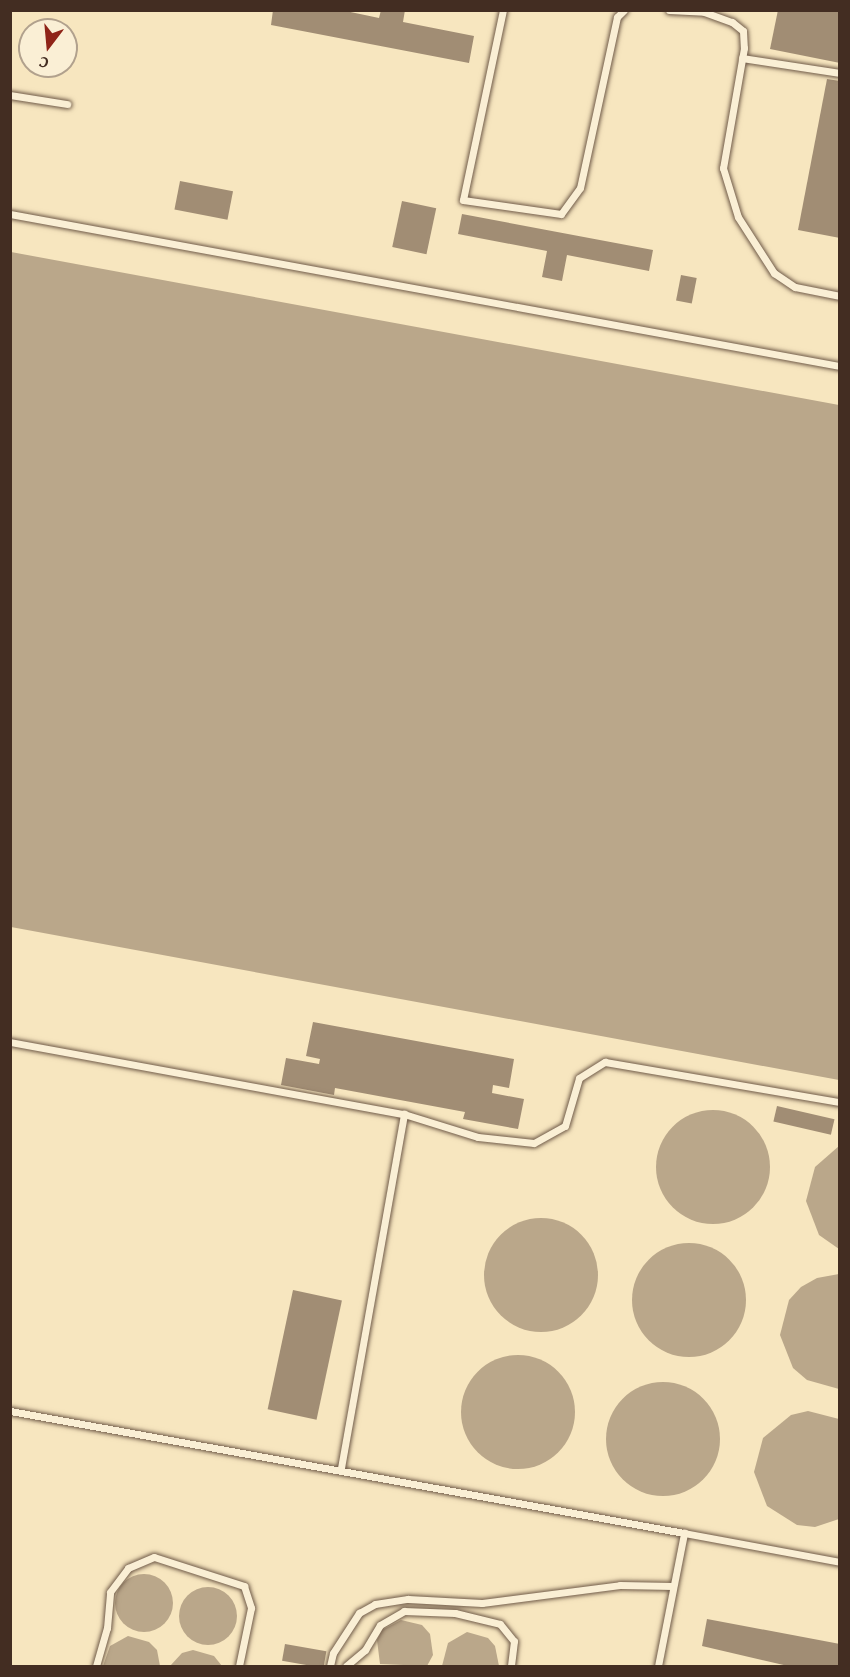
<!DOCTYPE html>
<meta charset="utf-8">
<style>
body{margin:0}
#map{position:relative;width:850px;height:1677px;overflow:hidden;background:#f7e6bf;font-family:"Gentium Book Plus",serif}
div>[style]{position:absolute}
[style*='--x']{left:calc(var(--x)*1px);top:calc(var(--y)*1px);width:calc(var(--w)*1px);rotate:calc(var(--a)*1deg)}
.water>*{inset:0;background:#baa78a}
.round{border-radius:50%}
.building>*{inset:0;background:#a18d74;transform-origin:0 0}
.roads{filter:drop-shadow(0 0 2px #705b49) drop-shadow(0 0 2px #705b49)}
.service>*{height:7px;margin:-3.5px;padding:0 3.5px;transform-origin:3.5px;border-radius:3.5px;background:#faefd5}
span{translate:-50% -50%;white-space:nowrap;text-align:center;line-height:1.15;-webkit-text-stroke:5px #faefd5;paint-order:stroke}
.frame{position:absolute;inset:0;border:12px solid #432d22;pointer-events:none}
.north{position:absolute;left:18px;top:18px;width:60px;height:60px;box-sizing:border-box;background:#faefd5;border:2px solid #b1a18d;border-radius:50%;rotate:196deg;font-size:16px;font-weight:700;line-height:24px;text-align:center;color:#432d22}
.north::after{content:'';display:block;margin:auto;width:21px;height:27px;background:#8f2418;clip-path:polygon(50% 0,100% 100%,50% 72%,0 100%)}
</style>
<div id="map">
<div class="water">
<div style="clip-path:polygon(11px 252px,839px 405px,839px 1080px,11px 927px)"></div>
<div class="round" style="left:656px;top:1110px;width:114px;height:114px"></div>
<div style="clip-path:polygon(839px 1146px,839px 1249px,819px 1235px,806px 1201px,815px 1167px)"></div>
<div class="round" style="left:484px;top:1218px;width:114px;height:114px"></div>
<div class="round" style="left:632px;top:1243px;width:114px;height:114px"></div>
<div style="clip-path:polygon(839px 1274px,840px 1274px,839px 1389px,807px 1380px,793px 1368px,780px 1335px,789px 1300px,801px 1287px,817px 1278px)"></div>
<div class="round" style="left:461px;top:1355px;width:114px;height:114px"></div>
<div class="round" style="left:606px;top:1382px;width:114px;height:114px"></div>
<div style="clip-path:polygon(808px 1411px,839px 1419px,839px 1519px,815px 1527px,797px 1525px,767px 1506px,754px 1472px,763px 1438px,791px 1415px)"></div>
<div class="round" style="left:115px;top:1574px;width:58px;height:58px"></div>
<div class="round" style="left:179px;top:1587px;width:58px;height:58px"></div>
<div style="clip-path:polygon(401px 1620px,422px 1625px,430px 1634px,433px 1655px,427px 1666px,380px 1664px,377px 1640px,382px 1630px)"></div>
<div style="clip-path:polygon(467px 1632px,488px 1638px,495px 1646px,499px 1666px,442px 1666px,448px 1643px)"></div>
<div style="clip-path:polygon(128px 1636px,149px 1642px,157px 1650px,160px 1666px,103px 1666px,110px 1646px)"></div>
<div style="clip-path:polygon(193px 1650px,214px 1656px,222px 1666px,170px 1666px,182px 1653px)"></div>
</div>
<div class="building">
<div style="clip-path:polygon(273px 10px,341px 10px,379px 18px,381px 10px,405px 10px,403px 22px,474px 36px,469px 63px,271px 25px)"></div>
<div style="clip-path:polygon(778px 10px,840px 10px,840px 63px,770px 49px)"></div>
<div style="clip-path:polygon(827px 79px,840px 81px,840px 238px,798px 230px)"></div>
<div style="left:180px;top:181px;width:54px;height:29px;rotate:11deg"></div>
<div style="left:402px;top:201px;width:35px;height:47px;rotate:12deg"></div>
<div style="clip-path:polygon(462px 214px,653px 250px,649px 271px,567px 255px,562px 281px,542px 277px,547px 251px,458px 234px)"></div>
<div style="left:681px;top:275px;width:16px;height:26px;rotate:11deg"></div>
<div style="clip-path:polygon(313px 1022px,514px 1059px,509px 1088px,493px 1085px,492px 1093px,524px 1099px,518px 1129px,463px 1119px,465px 1112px,335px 1088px,334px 1095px,281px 1085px,286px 1058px,319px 1064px,320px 1059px,306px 1056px)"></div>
<div style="left:777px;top:1106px;width:59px;height:16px;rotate:13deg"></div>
<div style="left:293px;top:1290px;width:50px;height:122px;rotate:12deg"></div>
<div style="clip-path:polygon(707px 1619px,840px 1644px,840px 1666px,788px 1666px,702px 1646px)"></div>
<div style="left:285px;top:1644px;width:42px;height:17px;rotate:10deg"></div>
</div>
<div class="roads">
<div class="service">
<div style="--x:503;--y:10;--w:194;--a:101.9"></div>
<div style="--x:463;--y:200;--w:99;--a:8.1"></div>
<div style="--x:561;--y:214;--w:32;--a:-54"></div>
<div style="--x:580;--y:188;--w:175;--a:-77.8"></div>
<div style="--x:617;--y:17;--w:10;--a:-45"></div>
<div style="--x:669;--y:10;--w:35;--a:3"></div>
<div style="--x:704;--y:12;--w:30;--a:20"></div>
<div style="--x:732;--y:22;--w:14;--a:39"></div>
<div style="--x:743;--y:31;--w:17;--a:87"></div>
<div style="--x:744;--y:48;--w:122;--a:99.9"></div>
<div style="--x:723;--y:168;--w:51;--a:73"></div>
<div style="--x:738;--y:217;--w:67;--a:57.3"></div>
<div style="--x:774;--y:273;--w:25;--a:34"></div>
<div style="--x:795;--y:287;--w:46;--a:11.3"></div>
<div style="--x:742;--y:58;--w:99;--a:8.7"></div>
<div style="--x:10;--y:95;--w:58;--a:9"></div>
<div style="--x:10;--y:214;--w:844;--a:10.38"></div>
<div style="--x:10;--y:1042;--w:401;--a:10.4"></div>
<div style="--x:404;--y:1114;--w:77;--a:17.3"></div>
<div style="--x:478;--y:1137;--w:56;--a:6.1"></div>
<div style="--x:534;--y:1143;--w:35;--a:-29"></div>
<div style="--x:565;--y:1126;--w:50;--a:-73.7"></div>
<div style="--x:579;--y:1078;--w:31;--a:-32"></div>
<div style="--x:605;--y:1062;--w:238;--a:9.7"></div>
<div style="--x:10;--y:1411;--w:685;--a:10.26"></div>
<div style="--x:341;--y:1468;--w:360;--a:-79.9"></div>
<div style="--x:96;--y:1666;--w:40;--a:-74"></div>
<div style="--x:107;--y:1628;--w:36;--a:-85"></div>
<div style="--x:110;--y:1592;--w:30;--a:-53"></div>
<div style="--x:128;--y:1568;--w:28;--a:-23"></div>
<div style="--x:154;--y:1557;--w:95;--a:17.9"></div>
<div style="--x:244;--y:1586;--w:23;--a:72"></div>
<div style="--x:251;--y:1608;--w:59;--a:101.7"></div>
<div style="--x:330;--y:1666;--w:13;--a:-77"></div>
<div style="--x:333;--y:1653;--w:48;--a:-57"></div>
<div style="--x:359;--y:1613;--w:18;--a:-29"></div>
<div style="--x:375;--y:1604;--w:33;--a:-9"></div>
<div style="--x:408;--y:1599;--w:74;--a:3.1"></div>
<div style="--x:482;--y:1603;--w:139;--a:-7.4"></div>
<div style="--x:620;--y:1585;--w:53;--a:1.1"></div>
<div style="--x:346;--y:1666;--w:25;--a:-40"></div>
<div style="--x:365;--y:1650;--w:29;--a:-59"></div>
<div style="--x:380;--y:1625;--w:28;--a:-30"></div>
<div style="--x:404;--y:1611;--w:51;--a:2.2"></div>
<div style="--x:455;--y:1613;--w:46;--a:13.7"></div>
<div style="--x:500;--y:1624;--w:22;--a:51"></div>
<div style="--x:514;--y:1641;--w:25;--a:97"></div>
<div style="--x:658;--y:1666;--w:136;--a:-78.9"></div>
<div style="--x:684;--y:1533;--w:159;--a:10.5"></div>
</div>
</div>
<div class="frame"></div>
<div class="north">С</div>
</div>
